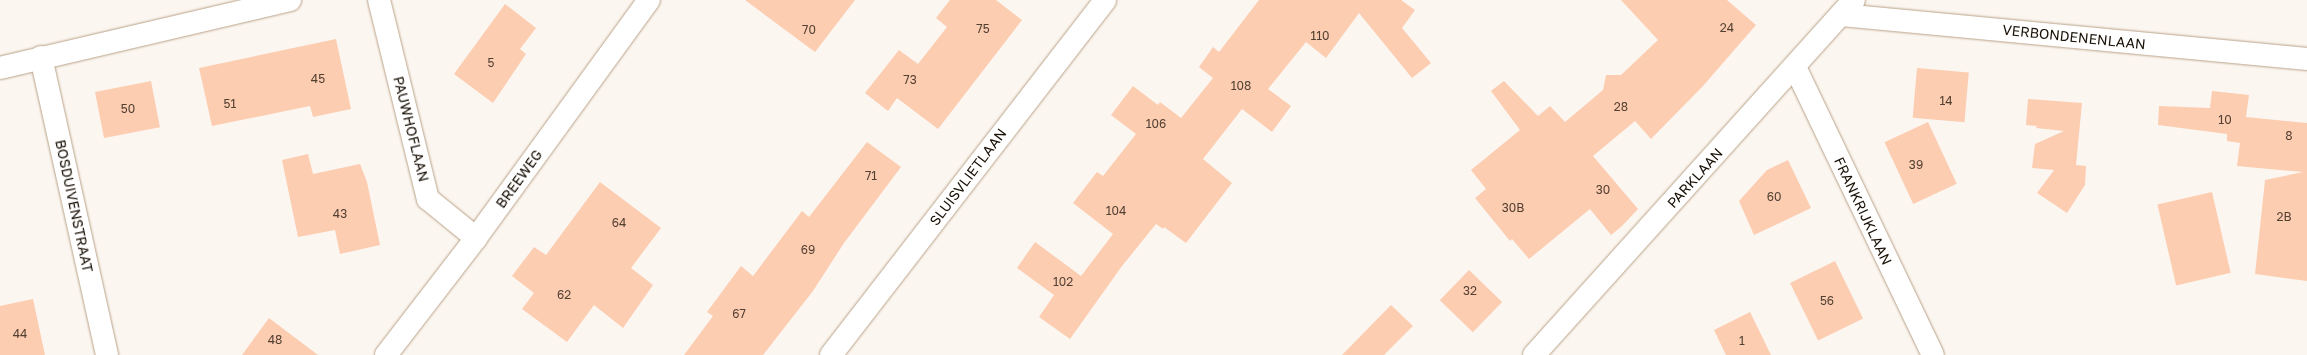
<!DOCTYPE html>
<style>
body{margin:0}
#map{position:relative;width:2307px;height:355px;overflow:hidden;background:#fbf6f0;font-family:"Golos Text",sans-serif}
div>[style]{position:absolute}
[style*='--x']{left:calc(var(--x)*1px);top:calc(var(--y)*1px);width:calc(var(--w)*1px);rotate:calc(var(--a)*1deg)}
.building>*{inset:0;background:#fdcdb2;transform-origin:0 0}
.roads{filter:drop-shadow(0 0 1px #baa288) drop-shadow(0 0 1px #baa288)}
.minor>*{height:22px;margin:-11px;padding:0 11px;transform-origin:11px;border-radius:11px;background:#fff}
span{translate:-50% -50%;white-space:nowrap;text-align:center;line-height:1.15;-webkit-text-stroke:3.5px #fff;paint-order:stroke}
.number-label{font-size:12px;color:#524032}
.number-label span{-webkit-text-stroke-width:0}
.street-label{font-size:14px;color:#191107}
</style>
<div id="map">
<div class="building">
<div style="clip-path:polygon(745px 0,855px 0,815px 52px)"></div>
<div style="clip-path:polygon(950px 0,996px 0,1022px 20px,938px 129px,897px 98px,888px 111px,865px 93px,899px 50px,918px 64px,947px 27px,936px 18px)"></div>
<div style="clip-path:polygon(1259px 0,1401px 0,1415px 10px,1402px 28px,1431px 63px,1412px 78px,1359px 13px,1326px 58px,1306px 42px,1268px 89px,1291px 106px,1272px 132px,1242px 109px,1203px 159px,1232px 183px,1186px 243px,1164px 227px,1163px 229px,1156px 224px,1122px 266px,1070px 339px,1039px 317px,1054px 295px,1017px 268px,1035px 242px,1081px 276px,1113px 234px,1073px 203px,1097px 172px,1103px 176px,1136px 134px,1111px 115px,1133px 86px,1158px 105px,1160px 102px,1181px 118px,1213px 78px,1199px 67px,1213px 47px,1219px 52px)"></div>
<div style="clip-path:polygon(1621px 0,1727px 0,1756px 25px,1703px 86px,1651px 139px,1635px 121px,1593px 156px,1638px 209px,1622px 226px,1611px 235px,1590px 209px,1529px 259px,1512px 239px,1510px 241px,1475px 198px,1486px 189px,1471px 170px,1520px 130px,1491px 91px,1504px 81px,1538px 116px,1550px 106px,1565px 122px,1603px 90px,1606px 75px,1621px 75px,1658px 40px)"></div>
<div style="clip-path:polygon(505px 4px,536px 28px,520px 49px,526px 54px,493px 103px,454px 74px)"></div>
<div style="clip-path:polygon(336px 39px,351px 109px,313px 117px,310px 106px,212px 126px,199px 68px)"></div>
<div style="left:1917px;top:68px;width:52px;height:50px;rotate:5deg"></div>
<div style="left:151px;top:81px;width:47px;height:57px;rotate:79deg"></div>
<div style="clip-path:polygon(2212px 91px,2249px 95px,2246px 117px,2307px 123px,2307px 281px,2255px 274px,2265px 180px,2303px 172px,2237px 166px,2240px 143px,2227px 141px,2227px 134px,2158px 125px,2159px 106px,2210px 108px)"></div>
<div style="clip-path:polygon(2028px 99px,2082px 103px,2076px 165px,2086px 166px,2085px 185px,2067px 213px,2037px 193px,2054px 170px,2032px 168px,2035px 144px,2064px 131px,2036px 128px,2037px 126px,2026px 125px)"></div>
<div style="left:1928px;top:122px;width:68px;height:48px;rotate:65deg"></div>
<div style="clip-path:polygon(867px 142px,901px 167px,844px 243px,813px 291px,763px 355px,684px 355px,713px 316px,707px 312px,741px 266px,753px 276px,802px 211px,809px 217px)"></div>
<div style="clip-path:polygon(308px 154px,313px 174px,360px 164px,367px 182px,380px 245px,340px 254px,335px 230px,298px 237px,282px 160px)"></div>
<div style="clip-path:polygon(1788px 160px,1811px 208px,1754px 235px,1739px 201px,1767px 170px)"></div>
<div style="clip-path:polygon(600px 182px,661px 228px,631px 268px,653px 285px,623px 328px,594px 305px,567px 342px,522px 309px,534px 293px,512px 276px,534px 247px,546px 255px)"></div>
<div style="left:2212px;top:192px;width:83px;height:56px;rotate:77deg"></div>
<div style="left:1835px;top:261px;width:64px;height:50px;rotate:64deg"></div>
<div style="left:1469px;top:270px;width:46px;height:42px;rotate:44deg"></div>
<div style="clip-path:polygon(33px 299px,45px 355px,0 355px,0 306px)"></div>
<div style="clip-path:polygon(1391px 305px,1413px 326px,1384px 355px,1342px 355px)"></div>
<div style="clip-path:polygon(1750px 312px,1771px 355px,1726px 355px,1714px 330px)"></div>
<div style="clip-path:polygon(269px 318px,318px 355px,242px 355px)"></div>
</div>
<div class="roads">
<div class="minor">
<div style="--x:379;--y:0;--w:205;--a:76.2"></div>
<div style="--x:428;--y:199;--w:62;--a:39.1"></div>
<div style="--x:1842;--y:15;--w:467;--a:5.4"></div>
<div style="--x:41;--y:57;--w:305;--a:77.5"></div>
<div style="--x:1795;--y:67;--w:319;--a:64.4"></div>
<div style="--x:0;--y:68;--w:298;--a:-13.2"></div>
<div style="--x:386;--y:355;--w:148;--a:-52.4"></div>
<div style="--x:476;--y:238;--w:294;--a:-54"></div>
<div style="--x:831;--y:355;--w:448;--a:-52.3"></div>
<div style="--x:1534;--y:355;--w:478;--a:-48"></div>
</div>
</div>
<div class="number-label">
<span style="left:1727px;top:28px">24</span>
<span style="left:983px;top:29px">75</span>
<span style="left:809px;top:30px">70</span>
<span style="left:1320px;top:36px">110</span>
<span style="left:491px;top:63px">5</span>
<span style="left:318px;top:79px">45</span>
<span style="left:910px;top:80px">73</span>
<span style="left:1241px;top:86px">108</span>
<span style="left:1946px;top:101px">14</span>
<span style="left:230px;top:104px">51</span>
<span style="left:1621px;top:107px">28</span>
<span style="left:128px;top:109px">50</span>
<span style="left:2225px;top:120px">10</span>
<span style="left:1156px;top:124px">106</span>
<span style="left:2289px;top:136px">8</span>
<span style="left:1916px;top:165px">39</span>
<span style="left:871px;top:176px">71</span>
<span style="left:1603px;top:190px">30</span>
<span style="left:1774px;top:197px">60</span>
<span style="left:1513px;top:208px">30B</span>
<span style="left:1116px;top:211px">104</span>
<span style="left:340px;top:214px">43</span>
<span style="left:2284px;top:217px">2B</span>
<span style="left:619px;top:223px">64</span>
<span style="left:808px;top:250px">69</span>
<span style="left:1063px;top:282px">102</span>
<span style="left:1470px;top:291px">32</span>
<span style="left:564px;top:295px">62</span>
<span style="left:1827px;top:301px">56</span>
<span style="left:739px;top:314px">67</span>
<span style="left:20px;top:334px">44</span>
<span style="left:275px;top:340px">48</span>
<span style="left:1742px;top:341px">1</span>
</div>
<div class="street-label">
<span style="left:2074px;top:37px;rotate:6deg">VERBONDENENLAAN</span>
<span style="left:411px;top:129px;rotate:76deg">PAUWHOFLAAN</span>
<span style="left:968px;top:177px;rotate:-53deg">SLUISVLIETLAAN</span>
<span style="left:1695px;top:178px;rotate:-48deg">PARKLAAN</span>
<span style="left:519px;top:179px;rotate:-54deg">BREEWEG</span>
<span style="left:74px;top:206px;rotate:78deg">BOSDUIVENSTRAAT</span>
<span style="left:1863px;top:211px;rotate:65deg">FRANKRIJKLAAN</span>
</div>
</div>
